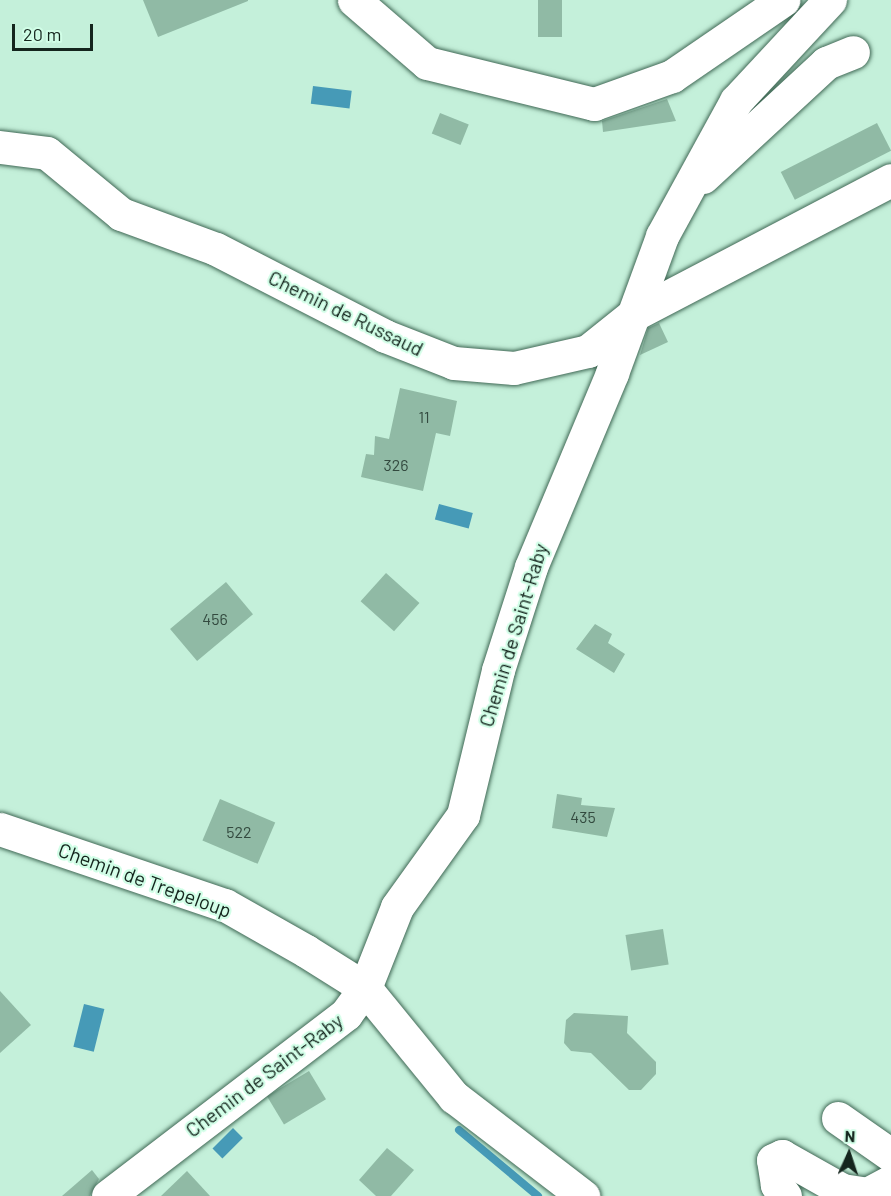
<!DOCTYPE html>
<style>
body{margin:0}
#map{position:relative;width:891px;height:1196px;overflow:hidden;background:#c4f0da;font-family:Barlow,sans-serif}
div>[style]{position:absolute}
[style*='--x']{left:calc(var(--x)*1px);top:calc(var(--y)*1px);width:calc(var(--w)*1px);rotate:calc(var(--a)*1deg)}
.water>*{inset:0;background:#469ab7;transform-origin:0 0}
.stream>*{height:8px;margin:-4px;padding:0 4px;transform-origin:4px;border-radius:4px;background:#469ab7}
.building>*{inset:0;background:#90baa5;transform-origin:0 0}
.roads{filter:drop-shadow(0 0 2px #406855) drop-shadow(0 0 2px #406855)}
.minor>*{height:33px;margin:-16.5px;padding:0 16.5px;transform-origin:16.5px;border-radius:16.5px;background:#fff}
span{translate:-50% -50%;white-space:nowrap;text-align:center;line-height:1.15;-webkit-text-stroke:4.5px #d1fee7;paint-order:stroke}
.number-label{font-size:16px;color:#334a3f}
.number-label span{-webkit-text-stroke-width:0}
.street-label{font-size:20px;color:#14251d}
.north{position:absolute;left:819px;top:1124px;width:60px;height:60px;-webkit-text-stroke:4px #d1fee7;paint-order:stroke;rotate:3deg;font-size:16px;font-weight:700;line-height:24px;text-align:center;color:#14251d}
.north::after{content:'';display:block;margin:auto;width:21px;height:27px;background:#14251d;clip-path:polygon(50% 0,100% 100%,50% 72%,0 100%)}
.scale{position:absolute;left:12px;top:24px;width:81px;height:27px;box-sizing:border-box;border:3px solid #14251d;border-top:0;padding-left:8px;font-size:18px;line-height:21px;white-space:nowrap;color:#14251d;-webkit-text-stroke:4px #d1fee7;paint-order:stroke}
</style>
<div id="map">
<div class="water">
<div style="left:313px;top:86px;width:39px;height:18px;rotate:7deg"></div>
<div style="left:439px;top:504px;width:35px;height:16px;rotate:15deg"></div>
<div style="left:84px;top:1004px;width:21px;height:44px;rotate:14deg"></div>
<div style="left:233px;top:1128px;width:14px;height:29px;rotate:45deg"></div>
</div>
<div class="stream">
<div style="--x:459;--y:1130;--w:103;--a:39.9"></div>
</div>
<div class="building">
<div style="clip-path:polygon(143px 0,248px 0,248px 1px,158px 37px)"></div>
<div style="left:538px;top:0;width:24px;height:37px"></div>
<div style="clip-path:polygon(667px 99px,676px 121px,603px 132px,602px 121px)"></div>
<div style="left:440px;top:113px;width:31px;height:22px;rotate:22deg"></div>
<div style="left:877px;top:123px;width:31px;height:108px;rotate:63deg"></div>
<div style="clip-path:polygon(659px 323px,668px 342px,640px 355px,648px 328px)"></div>
<div style="clip-path:polygon(400px 388px,457px 401px,450px 436px,436px 433px,423px 491px,361px 477px,366px 454px,374px 455px,375px 436px,389px 439px)"></div>
<div style="left:386px;top:573px;width:45px;height:38px;rotate:42deg"></div>
<div style="left:226px;top:582px;width:42px;height:73px;rotate:50deg"></div>
<div style="clip-path:polygon(595px 624px,612px 634px,608px 643px,625px 654px,614px 673px,576px 649px)"></div>
<div style="clip-path:polygon(557px 794px,582px 798px,581px 805px,615px 808px,607px 837px,552px 828px)"></div>
<div style="left:220px;top:799px;width:60px;height:45px;rotate:23deg"></div>
<div style="left:663px;top:929px;width:36px;height:38px;rotate:81deg"></div>
<div style="clip-path:polygon(0 991px,31px 1025px,0 1053px)"></div>
<div style="clip-path:polygon(574px 1013px,628px 1016px,627px 1033px,656px 1062px,656px 1074px,641px 1090px,629px 1090px,591px 1053px,571px 1051px,564px 1043px,566px 1020px)"></div>
<div style="left:309px;top:1071px;width:33px;height:49px;rotate:59deg"></div>
<div style="clip-path:polygon(387px 1148px,414px 1170px,391px 1196px,376px 1196px,359px 1180px)"></div>
<div style="clip-path:polygon(92px 1170px,99px 1179px,90px 1196px,62px 1196px)"></div>
<div style="clip-path:polygon(187px 1171px,210px 1196px,161px 1196px)"></div>
</div>
<div class="roads">
<div class="minor">
<div style="--x:354;--y:0;--w:96;--a:40.8"></div>
<div style="--x:427;--y:63;--w:172;--a:13.8"></div>
<div style="--x:594;--y:104;--w:83;--a:-19.7"></div>
<div style="--x:672;--y:76;--w:135;--a:-34.4"></div>
<div style="--x:0;--y:147;--w:47;--a:7.3"></div>
<div style="--x:47;--y:153;--w:96;--a:39.5"></div>
<div style="--x:121;--y:214;--w:101;--a:20.2"></div>
<div style="--x:216;--y:249;--w:190;--a:27.2"></div>
<div style="--x:385;--y:336;--w:74;--a:21.4"></div>
<div style="--x:454;--y:363;--w:60;--a:4.8"></div>
<div style="--x:514;--y:368;--w:76;--a:-12.9"></div>
<div style="--x:588;--y:351;--w:58;--a:-38.7"></div>
<div style="--x:633;--y:315;--w:291;--a:-27.6"></div>
<div style="--x:703;--y:177;--w:168;--a:-42.8"></div>
<div style="--x:826;--y:63;--w:29;--a:-22"></div>
<div style="--x:0;--y:829;--w:237;--a:18.7"></div>
<div style="--x:225;--y:905;--w:93;--a:29.6"></div>
<div style="--x:306;--y:951;--w:70;--a:32.1"></div>
<div style="--x:365;--y:988;--w:141;--a:50.8"></div>
<div style="--x:454;--y:1097;--w:163;--a:37.5"></div>
<div style="--x:838;--y:1118;--w:65;--a:34.9"></div>
<div style="--x:108;--y:1196;--w:300;--a:-37.4"></div>
<div style="--x:346;--y:1014;--w:32;--a:-54"></div>
<div style="--x:365;--y:988;--w:87;--a:-68.4"></div>
<div style="--x:397;--y:907;--w:113;--a:-54.3"></div>
<div style="--x:463;--y:815;--w:149;--a:-76.4"></div>
<div style="--x:498;--y:670;--w:108;--a:-72.2"></div>
<div style="--x:531;--y:567;--w:210;--a:-67.3"></div>
<div style="--x:612;--y:373;--w:146;--a:-69.9"></div>
<div style="--x:662;--y:236;--w:154;--a:-61.3"></div>
<div style="--x:736;--y:101;--w:138;--a:-47.1"></div>
<div style="--x:785;--y:1196;--w:14;--a:-126"></div>
<div style="--x:777;--y:1185;--w:25;--a:-99"></div>
<div style="--x:773;--y:1160;--w:10;--a:-24"></div>
<div style="--x:782;--y:1156;--w:69;--a:29.5"></div>
<div style="--x:842;--y:1190;--w:25;--a:9"></div>
<div style="--x:867;--y:1194;--w:27;--a:-28"></div>
</div>
</div>
<div class="number-label">
<span style="left:424px;top:417px">11</span>
<span style="left:396px;top:465px">326</span>
<span style="left:215px;top:619px">456</span>
<span style="left:583px;top:817px">435</span>
<span style="left:239px;top:832px">522</span>
</div>
<div class="street-label">
<span style="left:346px;top:313px;rotate:26deg">Chemin de Russaud</span>
<span style="left:513px;top:635px;rotate:-73deg">Chemin de Saint-Raby</span>
<span style="left:145px;top:880px;rotate:20deg">Chemin de Trepeloup</span>
<span style="left:264px;top:1075px;rotate:-37deg">Chemin de Saint-Raby</span>
</div>
<div class="north">N</div>
<div class="scale">20 m</div>
</div>
